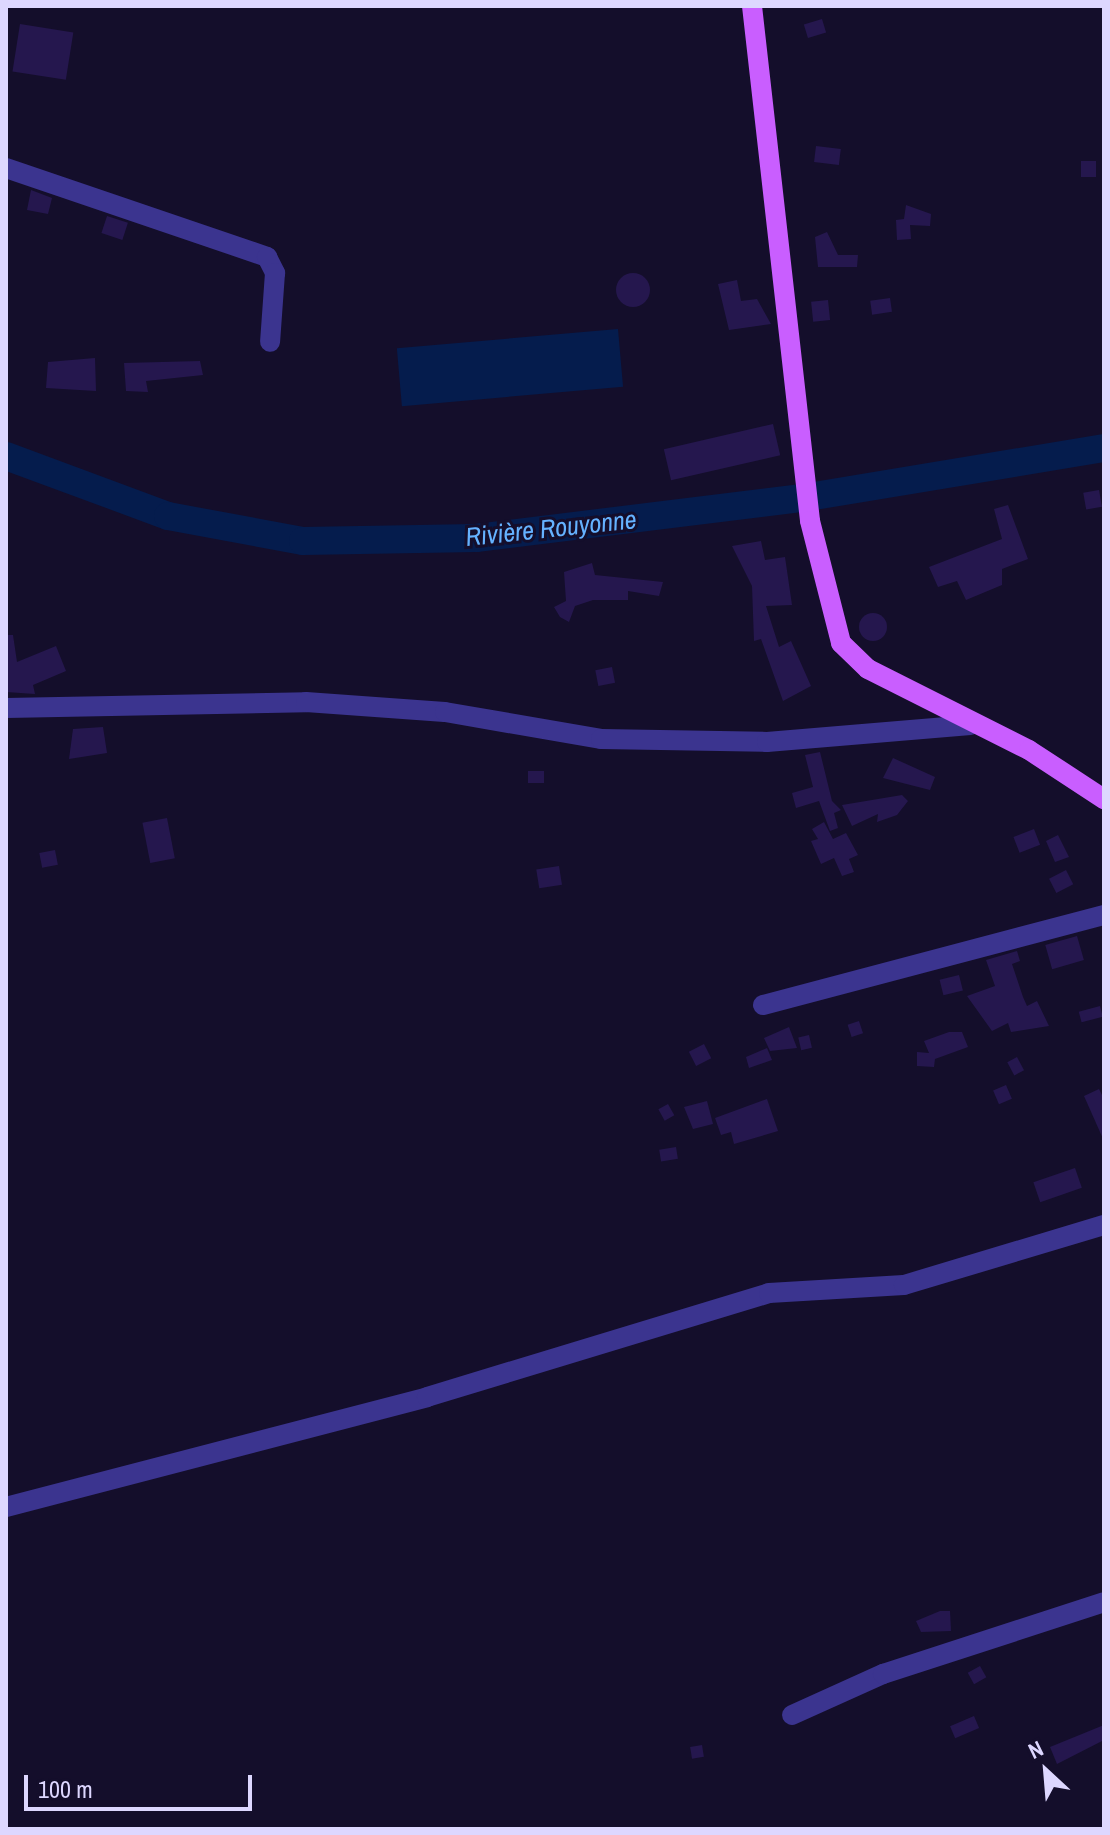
<!DOCTYPE html>
<meta charset="utf-8">
<style>
body{margin:0}
#map{position:relative;width:1110px;height:1835px;overflow:hidden;background:#140e2b;font-family:"Archivo Narrow",sans-serif}
div>[style]{position:absolute}
[style*='--x']{left:calc(var(--x)*1px);top:calc(var(--y)*1px);width:calc(var(--w)*1px);rotate:calc(var(--a)*1deg)}
.water>*{inset:0;background:#051c4d;transform-origin:0 0}
.river>*{height:28px;margin:-14px;padding:0 14px;transform-origin:14px;border-radius:14px;background:#051c4d}
.building>*{inset:0;background:#25174e;transform-origin:0 0}
.round{border-radius:50%}
.minor>*{height:20px;margin:-10px;padding:0 10px;transform-origin:10px;border-radius:10px;background:#3b348f}
.major>*{height:20px;margin:-10px;padding:0 10px;transform-origin:10px;border-radius:10px;background:#c95eff}
span{translate:-50% -50%;white-space:nowrap;text-align:center;line-height:1.15;-webkit-text-stroke:6px #140e2b;paint-order:stroke}
.water-label{font-size:26px;color:#65b2ff;font-style:italic}
.frame{position:absolute;inset:0;border:8px solid #ddd7ff;pointer-events:none}
.north{position:absolute;left:1006px;top:1731px;width:80px;height:80px;-webkit-text-stroke:6px #140e2b;paint-order:stroke;rotate:334deg;font-size:22px;font-weight:700;line-height:32px;text-align:center;color:#ddd7ff}
.north::after{content:'';display:block;margin:auto;width:28px;height:36px;background:#ddd7ff;clip-path:polygon(50% 0,100% 100%,50% 72%,0 100%)}
.scale{position:absolute;left:24px;top:1775px;width:228px;height:36px;box-sizing:border-box;border:4px solid #ddd7ff;border-top:0;padding-left:10px;font-size:24px;line-height:28px;white-space:nowrap;color:#ddd7ff;-webkit-text-stroke:6px #140e2b;paint-order:stroke}
</style>
<div id="map">
<div class="water">
<div style="left:618px;top:329px;width:58px;height:222px;rotate:85deg"></div>
</div>
<div class="river">
<div style="--x:6;--y:456;--w:173;--a:20.3"></div>
<div style="--x:168;--y:516;--w:137;--a:10.5"></div>
<div style="--x:303;--y:541;--w:173;--a:-1"></div>
<div style="--x:476;--y:538;--w:335;--a:-7"></div>
<div style="--x:808;--y:497;--w:300;--a:-9.4"></div>
</div>
<div class="building">
<div style="left:822px;top:19px;width:14px;height:19px;rotate:73deg"></div>
<div style="left:20px;top:24px;width:54px;height:48px;rotate:9deg"></div>
<div style="left:816px;top:146px;width:25px;height:16px;rotate:7deg"></div>
<div style="left:1081px;top:161px;width:15px;height:16px"></div>
<div style="clip-path:polygon(31px 190px,52px 198px,48px 214px,27px 210px)"></div>
<div style="clip-path:polygon(906px 205px,931px 214px,930px 226px,910px 225px,911px 239px,897px 240px,896px 220px,904px 219px)"></div>
<div style="left:107px;top:216px;width:22px;height:18px;rotate:18deg"></div>
<div style="clip-path:polygon(827px 232px,838px 255px,858px 255px,857px 267px,818px 267px,815px 237px)"></div>
<div class="round" style="left:616px;top:273px;width:34px;height:34px"></div>
<div style="clip-path:polygon(737px 280px,741px 301px,757px 299px,771px 324px,729px 330px,718px 284px)"></div>
<div style="left:890px;top:298px;width:14px;height:20px;rotate:82deg"></div>
<div style="left:828px;top:300px;width:20px;height:17px;rotate:84deg"></div>
<div style="clip-path:polygon(95px 358px,96px 391px,46px 388px,48px 362px)"></div>
<div style="clip-path:polygon(200px 361px,203px 375px,146px 381px,148px 392px,126px 391px,124px 363px)"></div>
<div style="left:773px;top:424px;width:32px;height:112px;rotate:77deg"></div>
<div style="left:1099px;top:490px;width:17px;height:16px;rotate:80deg"></div>
<div style="clip-path:polygon(1008px 505px,1028px 559px,1002px 569px,1002px 585px,966px 600px,957px 581px,938px 587px,929px 567px,1002px 539px,994px 509px)"></div>
<div style="clip-path:polygon(761px 541px,765px 560px,785px 557px,792px 605px,766px 606px,779px 647px,791px 641px,811px 686px,783px 701px,761px 639px,754px 641px,752px 586px,732px 546px)"></div>
<div style="clip-path:polygon(592px 563px,595px 575px,663px 582px,659px 596px,628px 591px,628px 600px,593px 600px,575px 606px,569px 622px,560px 617px,554px 607px,566px 601px,564px 572px)"></div>
<div class="round" style="left:859px;top:613px;width:28px;height:28px"></div>
<div style="clip-path:polygon(6px 635px,13px 635px,17px 662px,56px 646px,66px 671px,33px 685px,35px 694px,6px 692px)"></div>
<div style="left:612px;top:667px;width:16px;height:17px;rotate:79deg"></div>
<div style="clip-path:polygon(103px 727px,107px 753px,69px 759px,73px 729px)"></div>
<div style="clip-path:polygon(820px 752px,832px 801px,841px 810px,834px 813px,838px 828px,830px 831px,819px 801px,796px 808px,792px 793px,813px 787px,805px 755px)"></div>
<div style="clip-path:polygon(893px 758px,935px 777px,930px 790px,883px 778px)"></div>
<div style="left:544px;top:771px;width:12px;height:16px;rotate:90deg"></div>
<div style="clip-path:polygon(902px 795px,908px 801px,897px 815px,877px 822px,878px 814px,852px 826px,842px 805px)"></div>
<div style="left:167px;top:818px;width:41px;height:25px;rotate:79deg"></div>
<div style="clip-path:polygon(824px 822px,833px 839px,846px 833px,858px 855px,849px 859px,854px 872px,842px 876px,834px 858px,821px 864px,811px 841px,818px 839px,812px 829px)"></div>
<div style="left:1034px;top:829px;width:17px;height:22px;rotate:69deg"></div>
<div style="clip-path:polygon(1058px 835px,1069px 857px,1055px 862px,1046px 841px)"></div>
<div style="left:55px;top:850px;width:15px;height:16px;rotate:79deg"></div>
<div style="left:559px;top:866px;width:19px;height:23px;rotate:81deg"></div>
<div style="left:1066px;top:870px;width:16px;height:19px;rotate:63deg"></div>
<div style="left:1077px;top:936px;width:25px;height:33px;rotate:74deg"></div>
<div style="clip-path:polygon(1017px 951px,1020px 961px,1012px 964px,1023px 997px,1027px 1006px,1037px 1001px,1049px 1026px,1011px 1032px,1008px 1023px,992px 1031px,967px 996px,995px 986px,986px 960px)"></div>
<div style="left:959px;top:975px;width:16px;height:20px;rotate:76deg"></div>
<div style="left:1100px;top:1006px;width:11px;height:22px;rotate:75deg"></div>
<div style="left:859px;top:1021px;width:13px;height:12px;rotate:72deg"></div>
<div style="clip-path:polygon(789px 1027px,797px 1048px,770px 1051px,764px 1038px)"></div>
<div style="clip-path:polygon(949px 1032px,962px 1032px,968px 1047px,935px 1059px,934px 1067px,917px 1066px,917px 1052px,929px 1053px,924px 1041px)"></div>
<div style="left:809px;top:1035px;width:13px;height:11px;rotate:77deg"></div>
<div style="left:704px;top:1044px;width:16px;height:17px;rotate:63deg"></div>
<div style="clip-path:polygon(767px 1048px,772px 1060px,749px 1068px,746px 1057px)"></div>
<div style="left:1017px;top:1057px;width:15px;height:11px;rotate:62deg"></div>
<div style="left:1006px;top:1085px;width:15px;height:14px;rotate:67deg"></div>
<div style="clip-path:polygon(1099px 1089px,1104px 1099px,1104px 1141px,1084px 1096px)"></div>
<div style="clip-path:polygon(767px 1099px,778px 1131px,734px 1144px,731px 1132px,721px 1135px,715px 1118px)"></div>
<div style="clip-path:polygon(707px 1101px,713px 1124px,693px 1129px,684px 1107px)"></div>
<div style="left:668px;top:1104px;width:13px;height:11px;rotate:61deg"></div>
<div style="left:676px;top:1147px;width:12px;height:17px;rotate:81deg"></div>
<div style="left:1075px;top:1168px;width:21px;height:44px;rotate:71deg"></div>
<div style="clip-path:polygon(940px 1611px,950px 1611px,951px 1631px,921px 1632px,916px 1621px)"></div>
<div style="left:980px;top:1666px;width:13px;height:14px;rotate:61deg"></div>
<div style="left:974px;top:1716px;width:13px;height:26px;rotate:67deg"></div>
<div style="clip-path:polygon(1104px 1725px,1104px 1740px,1057px 1764px,1050px 1747px)"></div>
<div style="left:702px;top:1745px;width:12px;height:12px;rotate:81deg"></div>
</div>
<div class="minor">
<div style="--x:6;--y:168;--w:276;--a:18.8"></div>
<div style="--x:267;--y:257;--w:18;--a:63"></div>
<div style="--x:275;--y:273;--w:69;--a:94.1"></div>
<div style="--x:6;--y:708;--w:300;--a:-1.1"></div>
<div style="--x:306;--y:702;--w:139;--a:4.1"></div>
<div style="--x:445;--y:712;--w:158;--a:9.8"></div>
<div style="--x:601;--y:739;--w:166;--a:1"></div>
<div style="--x:767;--y:742;--w:204;--a:-4.8"></div>
<div style="--x:763;--y:1005;--w:353;--a:-14.8"></div>
<div style="--x:6;--y:1507;--w:435;--a:-14.6"></div>
<div style="--x:427;--y:1397;--w:357;--a:-16.9"></div>
<div style="--x:769;--y:1293;--w:135;--a:-3.4"></div>
<div style="--x:904;--y:1285;--w:209;--a:-16.7"></div>
<div style="--x:792;--y:1715;--w:100;--a:-24.3"></div>
<div style="--x:883;--y:1674;--w:232;--a:-18"></div>
</div>
<div class="major">
<div style="--x:752;--y:6;--w:518;--a:83.57"></div>
<div style="--x:810;--y:521;--w:126;--a:75.7"></div>
<div style="--x:841;--y:643;--w:37;--a:44"></div>
<div style="--x:868;--y:669;--w:180;--a:26.7"></div>
<div style="--x:1029;--y:750;--w:90;--a:33.2"></div>
</div>
<div class="water-label">
<span style="left:551px;top:528px;rotate:-6deg">Rivière Rouyonne</span>
</div>
<div class="frame"></div>
<div class="north">N</div>
<div class="scale">100 m</div>
</div>
